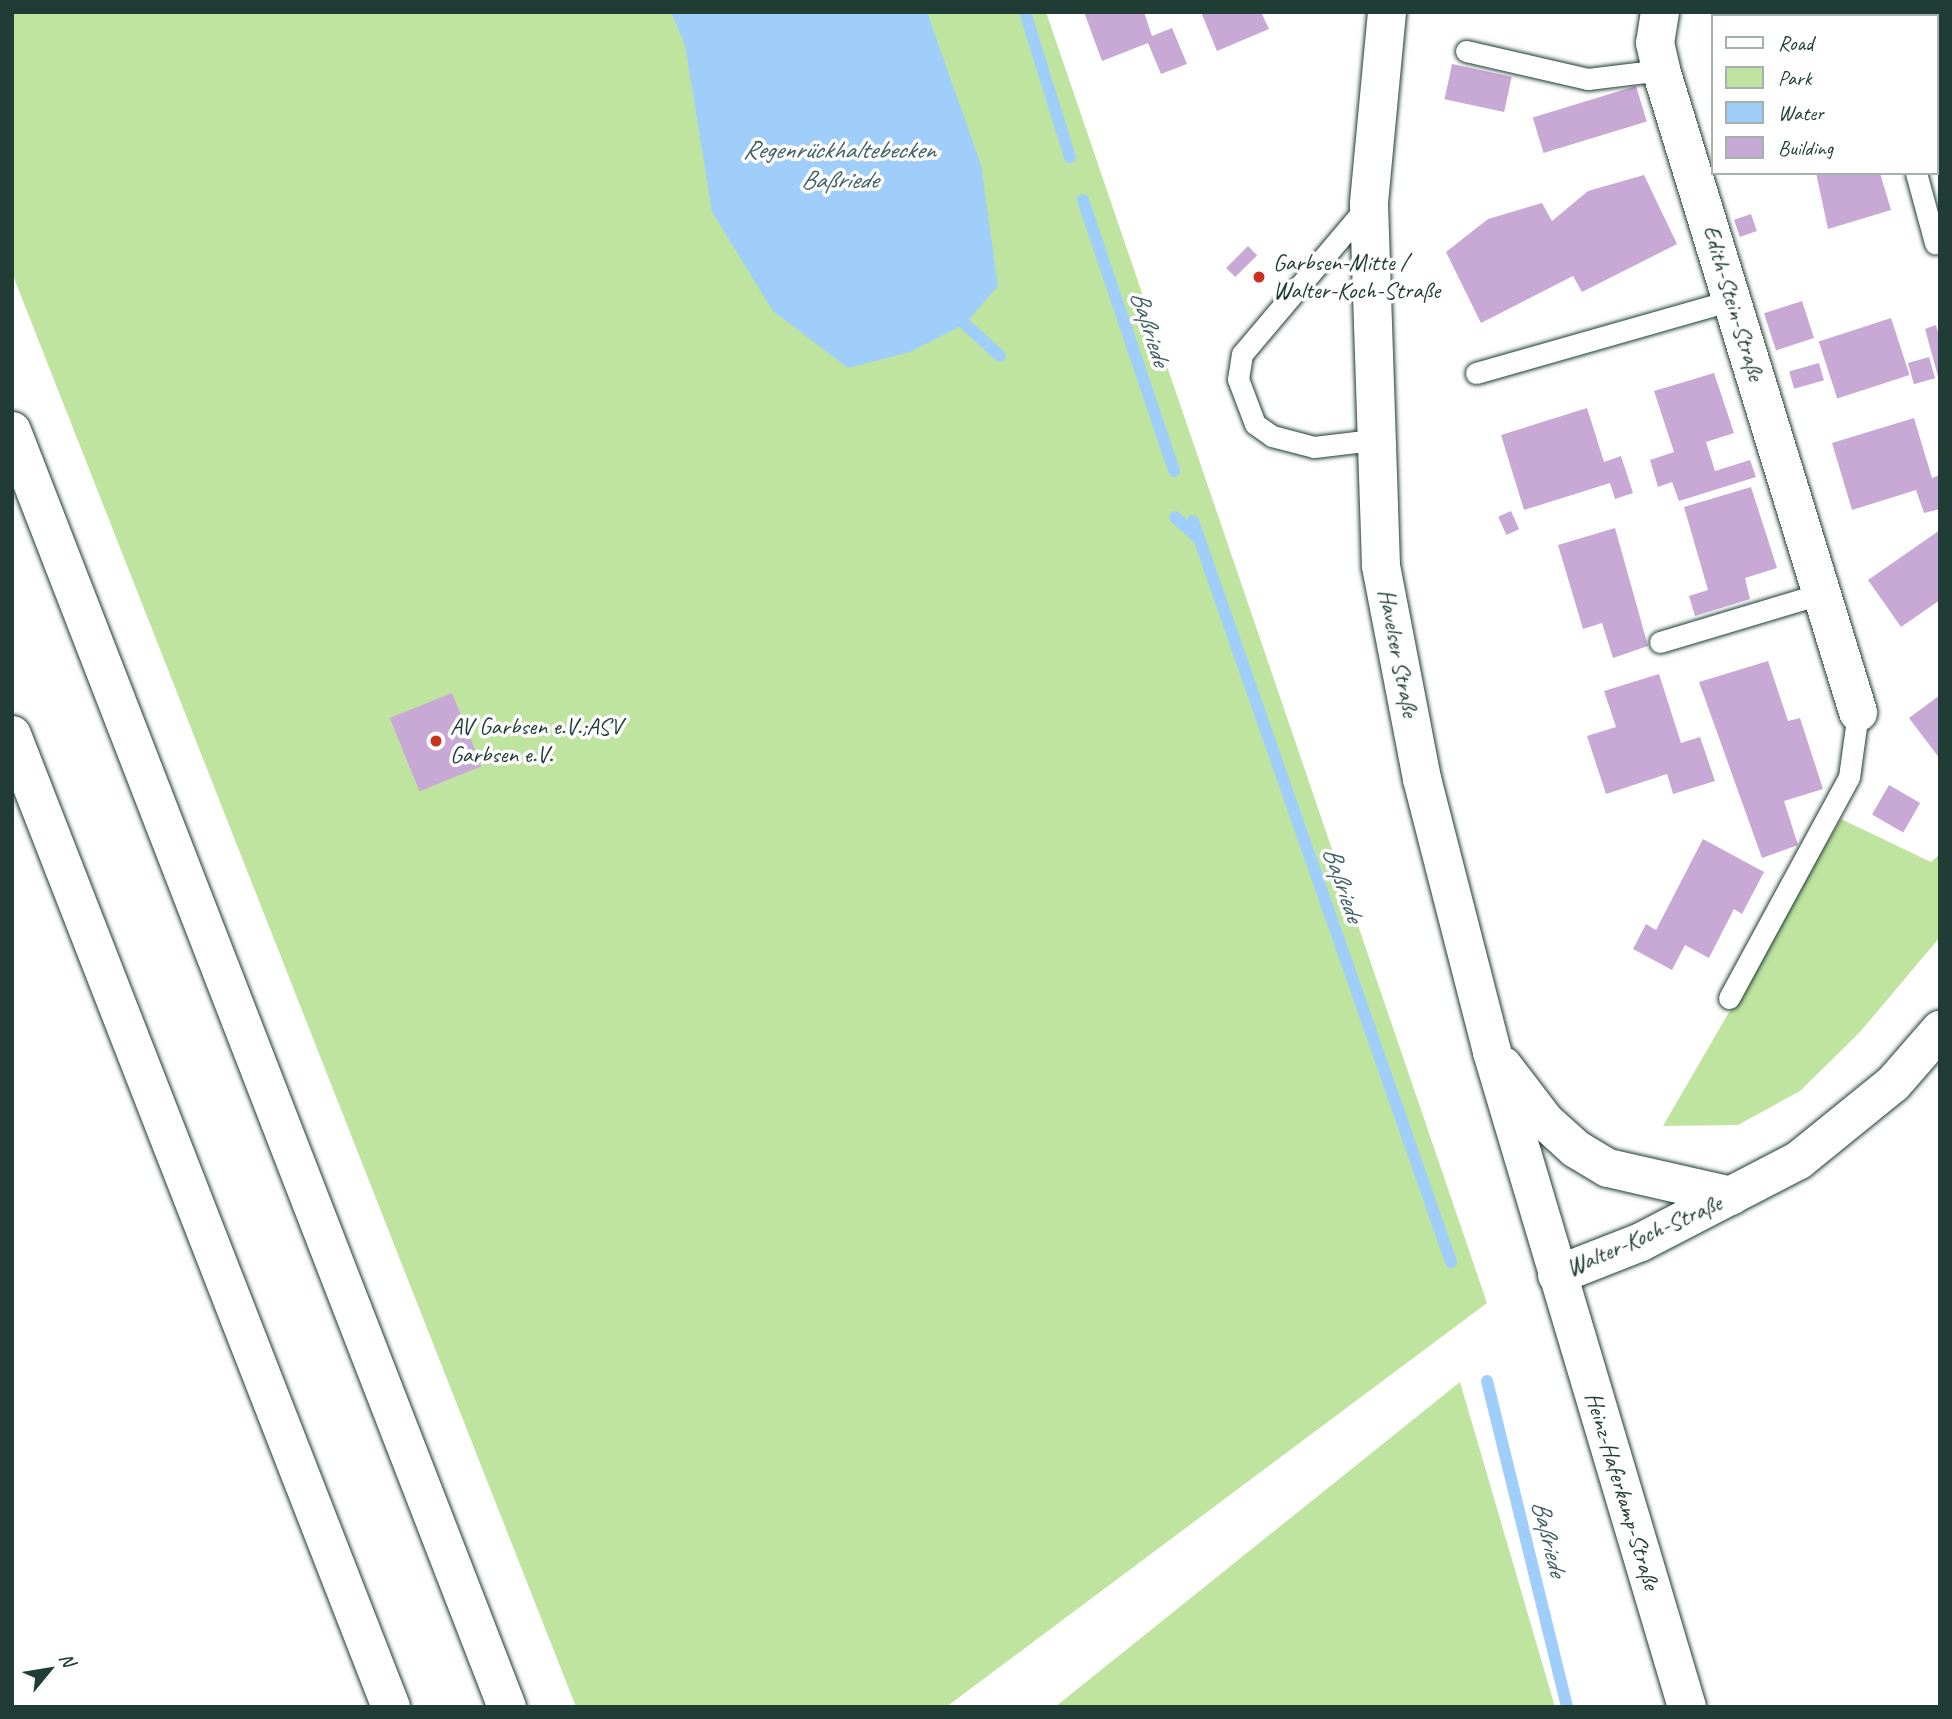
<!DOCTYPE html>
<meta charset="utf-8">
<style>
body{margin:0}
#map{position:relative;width:1952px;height:1719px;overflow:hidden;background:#fff;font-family:Caveat,sans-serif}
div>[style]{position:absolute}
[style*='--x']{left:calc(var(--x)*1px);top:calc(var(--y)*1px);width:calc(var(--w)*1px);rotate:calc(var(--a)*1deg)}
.green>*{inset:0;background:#bfe49f}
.water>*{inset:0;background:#9fcefa}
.stream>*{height:12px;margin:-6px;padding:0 6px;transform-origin:6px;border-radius:6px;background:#9fcefa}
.building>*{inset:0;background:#c8a9d5;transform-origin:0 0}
.roads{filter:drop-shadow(0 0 2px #1f3d34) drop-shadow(0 0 2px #1f3d34)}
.service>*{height:21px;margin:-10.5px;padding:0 10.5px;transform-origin:10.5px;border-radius:10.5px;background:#fff}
.minor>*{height:38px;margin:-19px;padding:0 19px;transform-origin:19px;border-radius:19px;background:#fff}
.tertiary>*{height:38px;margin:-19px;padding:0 19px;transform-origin:19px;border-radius:19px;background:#fff}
.motorway>*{height:38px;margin:-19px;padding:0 19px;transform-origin:19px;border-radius:19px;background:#fff}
.dots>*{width:19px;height:19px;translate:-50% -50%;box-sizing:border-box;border:4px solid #fff;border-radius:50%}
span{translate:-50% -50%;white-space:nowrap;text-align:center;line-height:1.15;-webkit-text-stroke:7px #fff;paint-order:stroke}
.poi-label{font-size:24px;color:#1f3d34}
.left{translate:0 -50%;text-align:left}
.street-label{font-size:24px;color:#1f3d34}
.water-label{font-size:26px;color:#3f6166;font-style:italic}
.frame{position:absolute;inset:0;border:14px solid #1f3d34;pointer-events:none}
.legend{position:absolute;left:1711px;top:14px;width:228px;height:161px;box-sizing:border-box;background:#fff;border:2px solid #a5b1ae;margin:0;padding:9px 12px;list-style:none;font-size:21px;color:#1f3d34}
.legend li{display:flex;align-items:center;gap:14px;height:35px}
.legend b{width:35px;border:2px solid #a5b1ae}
.north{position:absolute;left:14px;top:1635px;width:70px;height:70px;-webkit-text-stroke:5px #fff;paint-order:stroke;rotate:60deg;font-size:19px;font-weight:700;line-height:28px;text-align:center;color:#1f3d34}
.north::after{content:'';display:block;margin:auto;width:24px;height:32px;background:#1f3d34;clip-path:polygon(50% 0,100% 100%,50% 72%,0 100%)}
</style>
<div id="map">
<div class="green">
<div style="clip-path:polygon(12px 12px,1046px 12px,1487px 1303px,946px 1707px,576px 1707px,12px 273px)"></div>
<div style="clip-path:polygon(1841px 819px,1931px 862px,1940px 854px,1940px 937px,1860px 1032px,1800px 1091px,1738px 1125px,1663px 1126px)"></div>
<div style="clip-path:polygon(1460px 1382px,1555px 1707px,1055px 1707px)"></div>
</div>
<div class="water">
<div style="clip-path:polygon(671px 12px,927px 12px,981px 165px,998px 286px,965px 324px,910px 352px,848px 368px,773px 311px,712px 212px,685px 45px)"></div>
</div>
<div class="stream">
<div style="--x:1025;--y:12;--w:152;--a:72.8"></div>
<div style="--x:1083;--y:200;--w:286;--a:71.4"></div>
<div style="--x:965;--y:324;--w:47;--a:42.4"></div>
<div style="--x:1175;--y:517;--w:31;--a:42"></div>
<div style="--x:1193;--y:521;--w:785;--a:70.8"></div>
<div style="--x:1487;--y:1381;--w:336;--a:76.2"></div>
</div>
<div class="building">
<div style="clip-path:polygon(1084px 12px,1144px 12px,1152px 36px,1172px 28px,1187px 64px,1161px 74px,1148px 43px,1102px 61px)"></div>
<div style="clip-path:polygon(1201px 12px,1261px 12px,1269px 29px,1217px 51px)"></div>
<div style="clip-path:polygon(1790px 12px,1837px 12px,1838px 16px,1781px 16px)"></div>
<div style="clip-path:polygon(1940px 57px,1940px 132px,1939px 132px,1936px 58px)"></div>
<div style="left:1452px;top:64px;width:61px;height:36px;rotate:12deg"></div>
<div style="left:1636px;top:86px;width:37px;height:108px;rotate:73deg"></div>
<div style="clip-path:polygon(1816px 173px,1880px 173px,1891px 210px,1828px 229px)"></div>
<div style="clip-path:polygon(1644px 175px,1677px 244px,1582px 292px,1573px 276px,1481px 323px,1446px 252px,1488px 219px,1542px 203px,1552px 221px,1588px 191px)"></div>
<div style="left:1751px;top:214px;width:18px;height:18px;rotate:71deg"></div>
<div style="left:1248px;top:246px;width:13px;height:31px;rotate:45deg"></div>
<div style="left:1802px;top:301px;width:39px;height:40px;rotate:72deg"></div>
<div style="left:1891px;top:318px;width:60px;height:76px;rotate:72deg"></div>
<div style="clip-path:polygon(1936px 325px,1940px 339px,1939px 380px,1925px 329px)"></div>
<div style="left:1929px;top:357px;width:22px;height:22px;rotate:74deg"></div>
<div style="left:1819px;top:363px;width:18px;height:31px;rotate:74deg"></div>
<div style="clip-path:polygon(1714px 373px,1734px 433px,1706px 442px,1715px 471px,1750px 460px,1756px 477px,1679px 501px,1672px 482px,1658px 487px,1650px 460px,1674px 452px,1654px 391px)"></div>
<div style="clip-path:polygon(1587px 408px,1604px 462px,1621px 456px,1633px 493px,1615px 499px,1610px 483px,1524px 510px,1501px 435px)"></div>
<div style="clip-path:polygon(1914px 418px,1932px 478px,1940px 475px,1940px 509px,1924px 513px,1916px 490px,1852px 510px,1832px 443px)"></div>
<div style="clip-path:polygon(1751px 487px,1777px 568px,1745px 578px,1750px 599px,1695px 616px,1689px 596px,1708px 590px,1684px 507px)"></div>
<div style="left:1511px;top:511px;width:20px;height:14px;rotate:66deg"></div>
<div style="clip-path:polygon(1615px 528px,1648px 646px,1613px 658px,1602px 623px,1583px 629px,1558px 545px)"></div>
<div style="clip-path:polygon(1940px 530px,1940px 600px,1901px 627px,1868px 580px)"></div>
<div style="clip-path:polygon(1768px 661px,1788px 721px,1800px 718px,1823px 789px,1784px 801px,1798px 845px,1762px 858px,1699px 682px)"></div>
<div style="clip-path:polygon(1659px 674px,1681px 743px,1700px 737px,1715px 781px,1673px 794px,1667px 774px,1606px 794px,1587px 736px,1616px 727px,1604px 691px)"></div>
<div style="left:452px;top:693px;width:79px;height:67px;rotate:68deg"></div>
<div style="clip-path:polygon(1940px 695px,1940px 759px,1909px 718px)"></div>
<div style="left:1889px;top:785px;width:36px;height:34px;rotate:30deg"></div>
<div style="clip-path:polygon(1703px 839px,1764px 872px,1742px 914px,1734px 909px,1709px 958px,1685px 945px,1672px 970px,1633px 949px,1646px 924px,1656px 930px)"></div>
</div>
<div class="roads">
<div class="service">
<div style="--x:1872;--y:12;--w:4;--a:76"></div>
<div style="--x:1466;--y:51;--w:125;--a:12.9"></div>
<div style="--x:1588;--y:79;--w:74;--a:-7"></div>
<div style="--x:1916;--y:173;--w:73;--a:74.8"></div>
<div style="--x:1368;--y:205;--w:195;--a:130.2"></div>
<div style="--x:1242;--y:354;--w:25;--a:99"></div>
<div style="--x:1238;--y:379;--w:48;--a:69.3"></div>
<div style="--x:1255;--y:424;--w:21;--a:35"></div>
<div style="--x:1272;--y:436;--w:43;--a:14.7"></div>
<div style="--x:1314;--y:447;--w:59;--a:-6.8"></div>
<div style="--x:1476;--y:373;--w:266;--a:-15.9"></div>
<div style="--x:1660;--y:642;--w:170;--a:-16.7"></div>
<div style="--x:1729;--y:998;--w:251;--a:-61.5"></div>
<div style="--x:1849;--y:777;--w:66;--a:-82.1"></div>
</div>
<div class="minor">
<div style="--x:1660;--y:12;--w:31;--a:99"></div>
<div style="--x:1655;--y:43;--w:28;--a:77"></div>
<div style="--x:1661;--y:70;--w:672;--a:72.94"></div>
</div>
<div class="tertiary">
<div style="--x:1387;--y:12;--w:193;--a:95.4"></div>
<div style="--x:1369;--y:204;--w:362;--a:88.1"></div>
<div style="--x:1381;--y:566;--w:217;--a:79.1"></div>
<div style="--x:1422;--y:779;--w:282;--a:75.6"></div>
<div style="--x:1492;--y:1052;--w:683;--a:73.42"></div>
<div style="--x:1503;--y:1066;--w:69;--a:52.6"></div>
<div style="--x:1545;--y:1121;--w:42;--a:42.1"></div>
<div style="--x:1576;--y:1149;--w:37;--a:31"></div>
<div style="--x:1608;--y:1168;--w:126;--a:12.8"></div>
<div style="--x:1557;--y:1275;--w:90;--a:-21.4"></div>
<div style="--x:1641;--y:1242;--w:178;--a:-27.4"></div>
<div style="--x:1799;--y:1160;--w:121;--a:-39"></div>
<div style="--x:1893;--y:1084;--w:72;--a:-49"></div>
</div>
<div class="motorway">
<div style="--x:12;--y:431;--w:1369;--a:68.8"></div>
<div style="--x:12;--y:735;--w:1043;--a:68.7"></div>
</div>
</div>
<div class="dots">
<div style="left:1259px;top:277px;background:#c8321e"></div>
<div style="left:436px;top:741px;background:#c8321e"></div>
</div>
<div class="poi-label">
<span class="left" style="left:1273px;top:277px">Garbsen-Mitte /<br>Walter-Koch-Straße</span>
<span class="left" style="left:450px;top:741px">AV Garbsen e.V.;ASV<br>Garbsen e.V.</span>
</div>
<div class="street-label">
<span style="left:1733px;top:303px;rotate:73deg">Edith-Stein-Straße</span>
<span style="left:1398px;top:653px;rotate:79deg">Havelser Straße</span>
<span style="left:1644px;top:1236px;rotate:-24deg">Walter-Koch-Straße</span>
<span style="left:1622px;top:1491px;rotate:73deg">Heinz-Haferkamp-Straße</span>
</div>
<div class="water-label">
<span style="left:839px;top:165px">Regenrückhaltebecken<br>Baßriede</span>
<span style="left:1150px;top:328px;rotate:72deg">Baßriede</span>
<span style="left:1343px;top:884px;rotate:71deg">Baßriede</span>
<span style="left:1549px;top:1538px;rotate:76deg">Baßriede</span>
</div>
<div class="frame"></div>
<ul class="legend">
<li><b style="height:9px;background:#fff"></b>Road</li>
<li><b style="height:19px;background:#bfe49f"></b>Park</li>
<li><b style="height:19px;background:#9fcefa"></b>Water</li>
<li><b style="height:19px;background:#c8a9d5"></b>Building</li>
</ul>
<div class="north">N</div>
</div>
